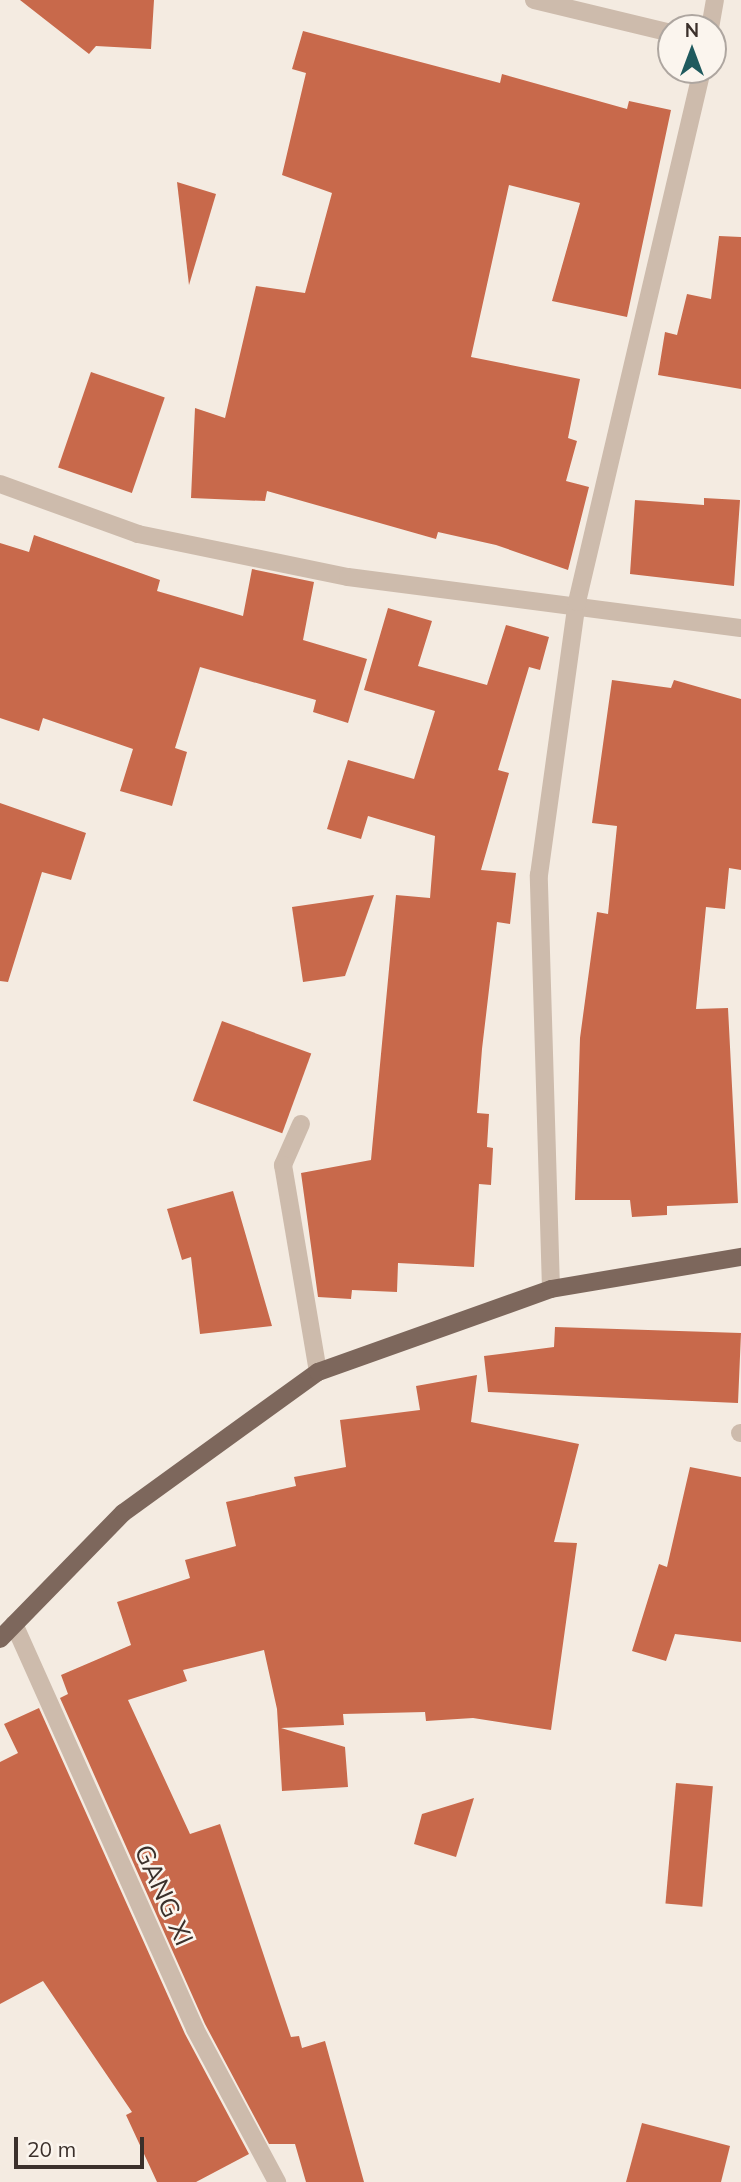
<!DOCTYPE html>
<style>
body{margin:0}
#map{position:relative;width:741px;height:2182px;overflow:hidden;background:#f4ebe1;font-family:Mulish,sans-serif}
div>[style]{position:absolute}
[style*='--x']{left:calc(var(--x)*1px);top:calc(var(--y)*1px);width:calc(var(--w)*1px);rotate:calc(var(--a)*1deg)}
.building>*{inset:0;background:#c8694b;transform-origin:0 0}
.minor>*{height:18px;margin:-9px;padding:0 9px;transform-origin:9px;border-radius:9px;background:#cdbbac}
.major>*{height:18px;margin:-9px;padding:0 9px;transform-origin:9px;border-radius:9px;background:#7d675c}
span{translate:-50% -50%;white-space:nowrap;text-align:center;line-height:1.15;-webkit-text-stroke:5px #fbf5ee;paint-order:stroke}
.street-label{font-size:26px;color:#3b302b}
.north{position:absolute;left:657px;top:14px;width:70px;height:70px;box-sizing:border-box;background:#fbf5ee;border:2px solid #aea6a0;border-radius:50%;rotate:0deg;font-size:19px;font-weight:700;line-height:28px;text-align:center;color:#3b302b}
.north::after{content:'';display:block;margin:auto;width:24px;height:32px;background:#1f5a5e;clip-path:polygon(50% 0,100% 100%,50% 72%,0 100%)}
.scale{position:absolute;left:14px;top:2137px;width:130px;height:32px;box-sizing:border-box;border:4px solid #3b302b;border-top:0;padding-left:9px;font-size:21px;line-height:24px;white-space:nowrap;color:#3b302b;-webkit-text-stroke:5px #fbf5ee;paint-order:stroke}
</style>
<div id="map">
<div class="building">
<div style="clip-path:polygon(20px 0,154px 0,151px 49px,96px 46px,89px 54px)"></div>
<div style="clip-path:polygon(303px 31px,500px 83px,502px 74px,627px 109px,629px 101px,671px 110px,627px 317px,552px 301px,580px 203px,509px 185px,471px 357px,580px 379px,568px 438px,577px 441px,566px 481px,589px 487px,568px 570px,496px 545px,438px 532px,436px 539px,267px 491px,265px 501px,191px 498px,195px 408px,225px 418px,256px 286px,305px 293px,332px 193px,282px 175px,306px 73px,292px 69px)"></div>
<div style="clip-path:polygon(177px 182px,216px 194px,189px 285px)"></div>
<div style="clip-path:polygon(719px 236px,741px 237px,741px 389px,658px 375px,665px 332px,677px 335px,687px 294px,711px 299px)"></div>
<div style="left:91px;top:372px;width:78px;height:101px;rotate:19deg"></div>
<div style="clip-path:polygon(704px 498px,740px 500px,734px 586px,630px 574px,635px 500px,704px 505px)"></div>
<div style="clip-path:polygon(34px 535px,160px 580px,157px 591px,243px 616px,252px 569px,314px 582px,303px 640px,367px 659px,348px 723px,313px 712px,316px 700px,200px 667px,175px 748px,187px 752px,172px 806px,120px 791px,133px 749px,43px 718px,39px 731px,0 718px,0 543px,29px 552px)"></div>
<div style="clip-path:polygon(388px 608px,432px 621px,418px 666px,487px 685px,506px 625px,549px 637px,540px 670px,529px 667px,498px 770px,509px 773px,481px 870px,516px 873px,510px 924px,497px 922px,482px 1049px,477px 1113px,489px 1114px,487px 1147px,493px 1148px,491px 1185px,479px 1184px,474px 1267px,398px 1263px,397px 1292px,352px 1290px,351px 1299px,318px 1297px,301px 1173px,371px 1160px,396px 895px,430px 898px,435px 836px,368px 816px,361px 839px,327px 829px,348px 760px,414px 779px,435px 711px,364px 690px)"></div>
<div style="clip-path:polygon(612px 680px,671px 688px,674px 680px,741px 699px,741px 870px,729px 868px,725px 909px,706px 907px,696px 1009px,728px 1008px,738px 1203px,667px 1206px,667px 1215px,632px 1217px,630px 1200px,575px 1200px,580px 1038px,597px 912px,608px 914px,617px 826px,592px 823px)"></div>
<div style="clip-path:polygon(0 803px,86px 833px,71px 880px,42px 872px,8px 982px,0 981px)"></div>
<div style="clip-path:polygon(374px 895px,345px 976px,303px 982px,292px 907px)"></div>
<div style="left:222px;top:1021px;width:95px;height:85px;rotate:20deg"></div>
<div style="clip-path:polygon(233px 1191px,272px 1326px,200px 1334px,191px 1257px,182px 1260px,167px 1209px)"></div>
<div style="clip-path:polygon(555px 1327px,741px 1333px,738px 1403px,488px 1392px,484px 1356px,554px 1347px)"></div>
<div style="clip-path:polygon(477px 1375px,471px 1422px,579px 1444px,554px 1542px,577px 1543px,551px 1730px,473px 1718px,426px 1721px,425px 1712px,343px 1714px,344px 1725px,281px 1728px,345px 1747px,348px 1787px,282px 1791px,277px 1709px,264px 1650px,183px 1670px,187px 1681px,128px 1700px,190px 1834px,220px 1824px,291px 2037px,299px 2036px,302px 2048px,325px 2041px,364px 2182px,306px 2182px,295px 2144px,269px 2144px,205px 2024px,60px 1698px,68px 1694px,61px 1675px,131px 1645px,117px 1602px,190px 1578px,185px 1560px,236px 1546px,226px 1502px,296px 1486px,294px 1477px,346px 1467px,340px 1420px,420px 1410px,416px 1386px)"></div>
<div style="clip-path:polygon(690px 1467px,741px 1477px,741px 1642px,675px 1634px,666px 1661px,632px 1651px,659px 1564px,667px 1567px)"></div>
<div style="clip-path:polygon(39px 1708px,185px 2034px,249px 2154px,196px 2182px,157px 2182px,126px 2115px,132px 2112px,43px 1981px,0 2004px,0 1762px,18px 1753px,4px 1724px)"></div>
<div style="left:676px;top:1783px;width:37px;height:121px;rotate:5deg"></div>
<div style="clip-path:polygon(474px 1798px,456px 1857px,414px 1844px,422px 1814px)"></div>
<div style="clip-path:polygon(642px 2123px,730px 2146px,721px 2182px,626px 2182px)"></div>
</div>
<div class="minor">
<div style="--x:534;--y:0;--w:141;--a:13.5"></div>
<div style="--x:710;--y:28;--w:28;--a:-80"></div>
<div style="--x:0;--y:484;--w:147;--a:19.9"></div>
<div style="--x:138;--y:534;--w:214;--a:11.6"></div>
<div style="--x:348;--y:577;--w:396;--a:7.4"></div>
<div style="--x:301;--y:1124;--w:45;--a:113.7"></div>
<div style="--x:283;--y:1165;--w:210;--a:80.4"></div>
<div style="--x:551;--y:1289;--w:414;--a:-91.7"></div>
<div style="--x:539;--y:875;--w:276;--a:-82.1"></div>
<div style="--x:577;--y:602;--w:546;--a:-76.78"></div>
<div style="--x:740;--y:1433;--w:1;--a:0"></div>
<div style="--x:14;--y:1624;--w:444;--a:65.9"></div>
<div style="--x:195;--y:2029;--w:174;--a:61.8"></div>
</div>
<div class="major">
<div style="--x:0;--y:1639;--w:176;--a:-45.7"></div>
<div style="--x:123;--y:1513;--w:241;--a:-35.9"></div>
<div style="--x:318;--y:1372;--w:247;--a:-19.6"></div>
<div style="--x:551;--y:1289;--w:193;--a:-9.6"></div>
</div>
<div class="street-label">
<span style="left:164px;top:1895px;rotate:66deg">GANG XI</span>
</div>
<div class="north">N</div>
<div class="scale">20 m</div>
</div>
